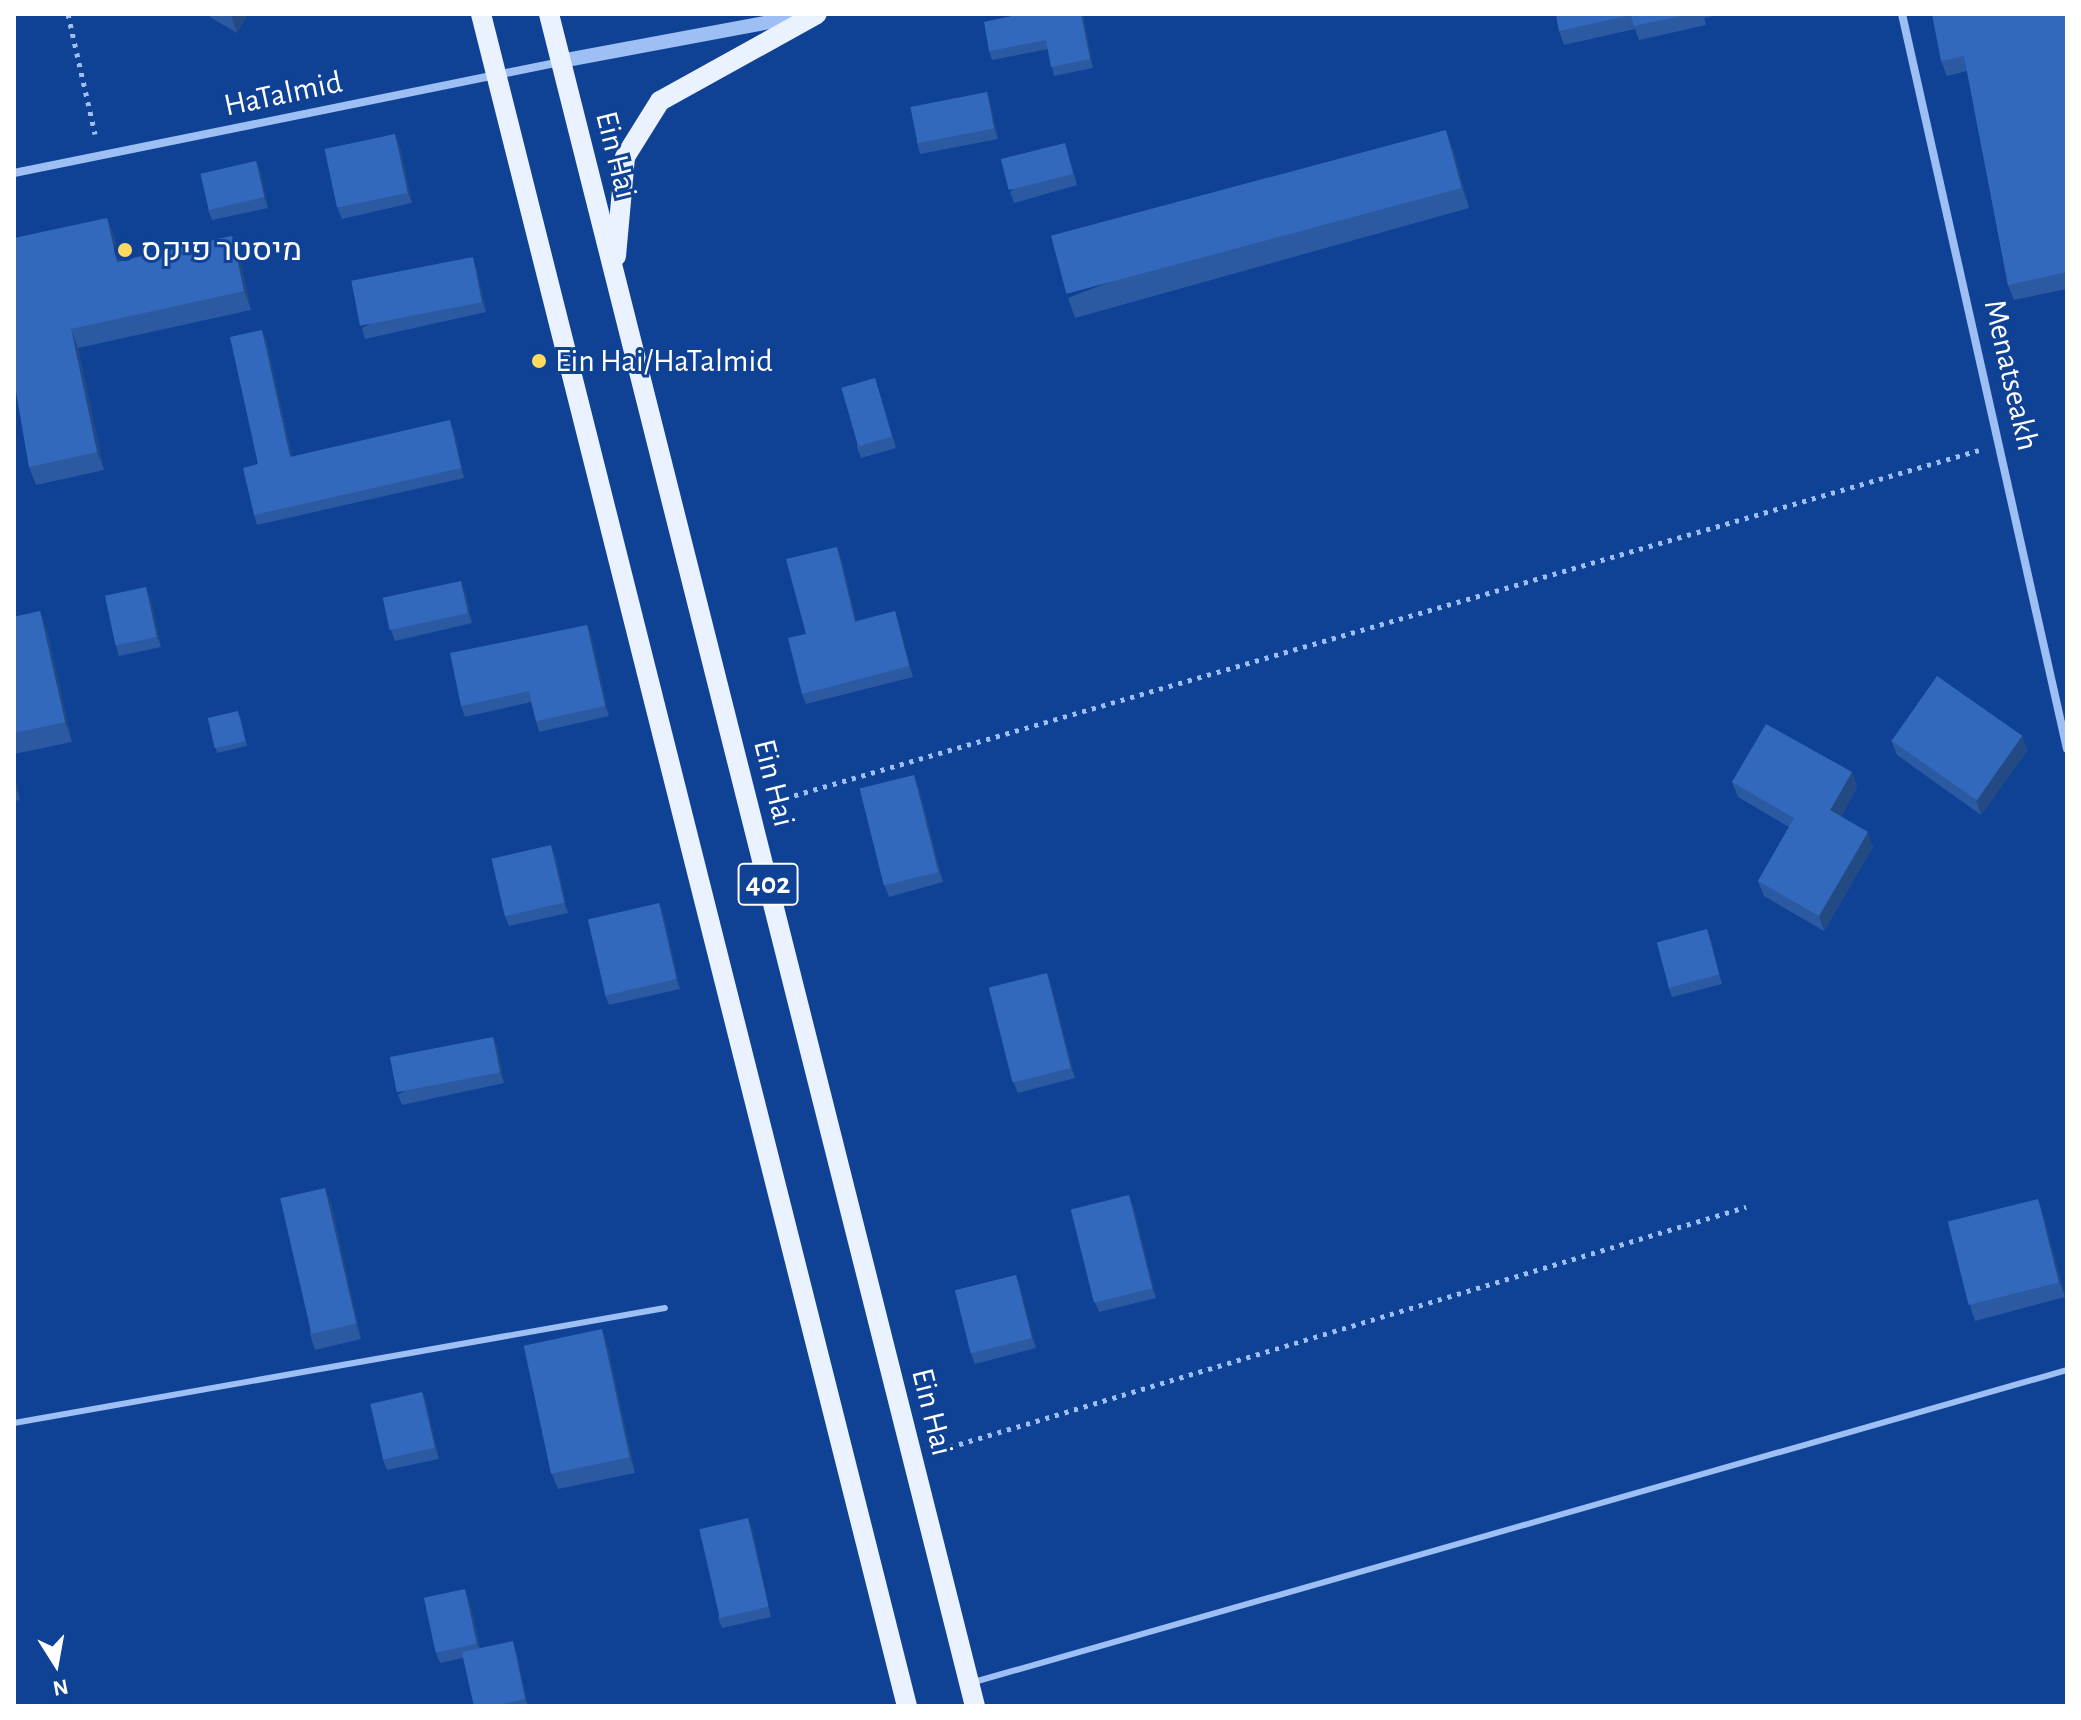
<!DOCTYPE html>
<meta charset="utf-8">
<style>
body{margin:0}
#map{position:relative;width:2081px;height:1720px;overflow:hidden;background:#0f4295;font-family:"Alegreya Sans",Heebo,sans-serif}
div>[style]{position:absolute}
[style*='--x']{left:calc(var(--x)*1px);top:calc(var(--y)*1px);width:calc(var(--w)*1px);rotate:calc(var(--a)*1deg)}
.path>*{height:5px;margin-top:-2.5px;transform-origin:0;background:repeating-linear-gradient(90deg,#9dbff4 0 4px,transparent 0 10px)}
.service>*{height:6px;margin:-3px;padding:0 3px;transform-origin:3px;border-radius:3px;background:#9dbff4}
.minor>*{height:8px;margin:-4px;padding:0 4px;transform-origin:4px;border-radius:4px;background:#9dbff4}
.tertiary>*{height:14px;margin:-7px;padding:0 7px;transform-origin:7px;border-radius:7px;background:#9dbff4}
.primary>*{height:20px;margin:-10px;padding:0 10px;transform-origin:10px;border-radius:10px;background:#eaf1ff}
.wall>*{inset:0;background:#2c5aa2}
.shaded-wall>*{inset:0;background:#244a84}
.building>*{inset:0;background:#3369bc;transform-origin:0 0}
.dots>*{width:22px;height:22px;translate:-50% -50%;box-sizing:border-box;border:4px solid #0f4295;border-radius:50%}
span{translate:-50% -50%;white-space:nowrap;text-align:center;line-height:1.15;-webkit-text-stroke:6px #0f4295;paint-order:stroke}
.shield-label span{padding:2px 6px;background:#0f4295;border:2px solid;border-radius:6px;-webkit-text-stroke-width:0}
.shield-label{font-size:30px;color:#fff;font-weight:700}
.street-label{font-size:32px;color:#fff}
.poi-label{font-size:32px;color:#fff}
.left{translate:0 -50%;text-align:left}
.frame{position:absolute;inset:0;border:16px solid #fff;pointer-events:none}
.north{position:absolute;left:16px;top:1624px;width:80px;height:80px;-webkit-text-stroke:6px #0f4295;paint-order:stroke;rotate:169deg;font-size:22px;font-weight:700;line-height:32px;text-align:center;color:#fff}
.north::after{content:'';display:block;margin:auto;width:28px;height:36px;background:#fff;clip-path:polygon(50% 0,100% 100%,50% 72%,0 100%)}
</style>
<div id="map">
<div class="path">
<div style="--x:68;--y:14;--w:123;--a:77.3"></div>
<div style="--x:775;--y:801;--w:1254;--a:-16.25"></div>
<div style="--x:940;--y:1450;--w:842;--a:-16.78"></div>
</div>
<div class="service">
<div style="--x:14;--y:1423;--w:661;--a:-10.02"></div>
<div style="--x:974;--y:1682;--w:1137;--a:-15.93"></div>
</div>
<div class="minor">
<div style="--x:1902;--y:14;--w:753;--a:77.35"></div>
<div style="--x:14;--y:173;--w:557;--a:-11.49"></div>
</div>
<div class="tertiary">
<div style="--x:561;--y:61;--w:250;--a:-10.6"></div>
</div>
<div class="primary">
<div style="--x:481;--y:14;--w:1745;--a:75.87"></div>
<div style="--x:549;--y:14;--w:1745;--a:75.87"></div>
<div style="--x:616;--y:256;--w:99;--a:-84.8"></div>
<div style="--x:625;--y:157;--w:66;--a:-58"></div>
<div style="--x:660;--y:101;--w:179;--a:-29"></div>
</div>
<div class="wall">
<div style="clip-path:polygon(205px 14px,248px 14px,237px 33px)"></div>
<div style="clip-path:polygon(1083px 14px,1093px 68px,1054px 76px,1048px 49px,992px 60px,989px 51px)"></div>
<div style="clip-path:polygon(1556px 14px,1723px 14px,1704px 18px,1706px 25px,1639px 40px,1635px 29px,1564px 45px,1559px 31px)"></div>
<div style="clip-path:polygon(2067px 14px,2067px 289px,2014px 300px,2008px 285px,1967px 71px,1947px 76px,1941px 61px)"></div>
<div style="clip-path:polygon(987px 92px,990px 102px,998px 139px,920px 154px,917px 143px)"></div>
<div style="clip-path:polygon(1065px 143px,1077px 185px,1014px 203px,1010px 192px)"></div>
<div style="clip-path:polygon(399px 144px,412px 203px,342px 219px,338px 209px)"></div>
<div style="clip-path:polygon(1453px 149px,1469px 208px,1075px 318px,1068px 298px)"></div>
<div style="clip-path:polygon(256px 161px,260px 171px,268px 208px,212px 220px,208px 210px)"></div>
<div style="clip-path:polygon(107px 218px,114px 236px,119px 261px,232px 236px,239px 255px,251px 310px,78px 348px,104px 470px,36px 485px,29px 467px,14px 379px)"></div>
<div style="clip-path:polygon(476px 267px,486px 312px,365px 339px,362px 328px)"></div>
<div style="clip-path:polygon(266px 340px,292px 457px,454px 430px,464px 478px,257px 525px,254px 515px)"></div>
<div style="clip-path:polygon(875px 378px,896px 448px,861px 458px,857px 447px)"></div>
<div style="clip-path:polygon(841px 557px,856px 621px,895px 611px,913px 677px,806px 704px,802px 694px,806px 634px)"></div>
<div style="clip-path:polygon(465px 591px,472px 623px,395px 641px,391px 630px)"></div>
<div style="clip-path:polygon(150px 597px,161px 647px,119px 656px,116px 646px)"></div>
<div style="clip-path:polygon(40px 611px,47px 631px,72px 742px,14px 754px,14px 617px)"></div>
<div style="clip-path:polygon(587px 625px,591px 635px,609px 716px,539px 732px,531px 702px,465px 717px,461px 706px)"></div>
<div style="clip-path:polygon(240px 716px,247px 746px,217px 753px,216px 748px)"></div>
<div style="clip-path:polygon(2022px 736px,2027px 751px,1981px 815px,1897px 755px,1891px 740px)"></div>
<div style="clip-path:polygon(14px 772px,20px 800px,14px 801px)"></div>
<div style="clip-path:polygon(1852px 772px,1857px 787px,1841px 817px,1873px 847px,1824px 931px,1764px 896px,1758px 881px,1789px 827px,1738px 797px,1732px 782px)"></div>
<div style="clip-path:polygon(918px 785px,943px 882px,889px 897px,885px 886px)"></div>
<div style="clip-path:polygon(555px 855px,568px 913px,509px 926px,505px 916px)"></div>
<div style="clip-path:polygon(659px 903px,663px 913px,680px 989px,609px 1005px,605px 995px)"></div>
<div style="clip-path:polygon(1707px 929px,1722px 984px,1672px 997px,1668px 986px)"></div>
<div style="clip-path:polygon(1047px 973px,1075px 1078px,1018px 1093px,1014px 1083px)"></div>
<div style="clip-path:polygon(493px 1037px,497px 1047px,504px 1083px,402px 1105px,398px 1095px)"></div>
<div style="clip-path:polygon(2038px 1199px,2043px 1214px,2065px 1297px,1975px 1321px,1970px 1306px)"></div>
<div style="clip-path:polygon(331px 1203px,361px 1339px,315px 1350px,310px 1334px)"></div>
<div style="clip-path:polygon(1133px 1205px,1156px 1298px,1099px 1312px,1095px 1302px)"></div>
<div style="clip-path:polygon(1016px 1275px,1036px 1348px,975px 1364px,971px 1354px)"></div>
<div style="clip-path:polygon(607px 1344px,635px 1473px,558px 1489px,552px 1474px)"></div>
<div style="clip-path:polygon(422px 1392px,426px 1402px,439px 1459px,387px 1470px,383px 1460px)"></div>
<div style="clip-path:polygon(752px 1528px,771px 1617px,722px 1628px,718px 1618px)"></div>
<div style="clip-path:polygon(469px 1600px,480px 1648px,516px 1651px,528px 1706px,474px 1706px,463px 1658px,440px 1663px,436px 1653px)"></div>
</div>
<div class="shaded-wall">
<div style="clip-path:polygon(231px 14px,248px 14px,237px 33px)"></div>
<div style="clip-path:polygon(1081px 14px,1083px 14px,1093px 68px,1090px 59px)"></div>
<div style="clip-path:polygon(987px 92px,990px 102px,998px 139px,994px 128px)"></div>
<div style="clip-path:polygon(1446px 130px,1453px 149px,1469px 208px,1462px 188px)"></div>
<div style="clip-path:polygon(395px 134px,399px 144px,412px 203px,408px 193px)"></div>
<div style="clip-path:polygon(256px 161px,260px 171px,268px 208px,264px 197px)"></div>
<div style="clip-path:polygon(107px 218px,114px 236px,124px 280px,117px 262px)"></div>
<div style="clip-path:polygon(232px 236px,239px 255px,251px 310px,244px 291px)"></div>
<div style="clip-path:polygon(473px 257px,476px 267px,486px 312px,482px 302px)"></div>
<div style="clip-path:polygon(71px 329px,78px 348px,104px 470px,97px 452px)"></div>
<div style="clip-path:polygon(262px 330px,266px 340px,294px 467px,290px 457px)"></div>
<div style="clip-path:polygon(450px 420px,454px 430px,464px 478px,461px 468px)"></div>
<div style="clip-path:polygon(837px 547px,841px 557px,859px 632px,855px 622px)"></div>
<div style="clip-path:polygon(461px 581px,465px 591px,472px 623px,468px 613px)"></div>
<div style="clip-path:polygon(146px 587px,150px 597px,161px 647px,157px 637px)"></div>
<div style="clip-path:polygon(40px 611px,47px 631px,72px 742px,65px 722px)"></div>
<div style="clip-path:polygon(895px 611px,899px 622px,913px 677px,909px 666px)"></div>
<div style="clip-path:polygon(587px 625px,591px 635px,609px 716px,605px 706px)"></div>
<div style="clip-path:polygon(2022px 736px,2027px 751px,1981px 815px,1976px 800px)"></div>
<div style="clip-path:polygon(14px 772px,20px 800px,14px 783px)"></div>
<div style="clip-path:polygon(1852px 772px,1857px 787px,1836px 826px,1830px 810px)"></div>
<div style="clip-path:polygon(914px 775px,918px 785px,943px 882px,939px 872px)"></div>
<div style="clip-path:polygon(1868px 832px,1873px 847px,1824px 931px,1819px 916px)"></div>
<div style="clip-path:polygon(551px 845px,555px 855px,568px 913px,564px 903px)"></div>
<div style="clip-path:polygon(659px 903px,663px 913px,680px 989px,676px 979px)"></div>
<div style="clip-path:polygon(1707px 929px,1711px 939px,1722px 984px,1719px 974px)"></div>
<div style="clip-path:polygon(1047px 973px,1051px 983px,1075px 1078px,1071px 1068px)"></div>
<div style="clip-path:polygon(493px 1037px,497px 1047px,504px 1083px,500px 1072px)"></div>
<div style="clip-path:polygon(325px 1188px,331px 1203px,361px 1339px,356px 1324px)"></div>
<div style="clip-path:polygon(1129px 1195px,1133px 1205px,1156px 1298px,1152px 1288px)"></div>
<div style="clip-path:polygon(2038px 1199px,2043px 1214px,2065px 1297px,2059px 1282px)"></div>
<div style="clip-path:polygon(1016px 1275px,1020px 1285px,1036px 1348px,1032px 1338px)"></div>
<div style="clip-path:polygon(602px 1329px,607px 1344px,635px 1473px,630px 1457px)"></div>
<div style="clip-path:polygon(422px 1392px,426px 1402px,439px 1459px,435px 1448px)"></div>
<div style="clip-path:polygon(748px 1518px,752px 1528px,771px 1617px,768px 1607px)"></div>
<div style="clip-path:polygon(465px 1589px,469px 1600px,481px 1654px,477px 1644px)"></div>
<div style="clip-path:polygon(513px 1641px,516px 1651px,528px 1706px,525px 1699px)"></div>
</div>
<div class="building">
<div style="clip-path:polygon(1022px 14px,1081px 14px,1090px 59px,1051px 67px,1046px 40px,989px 51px,984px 22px)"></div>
<div style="clip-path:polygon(1556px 14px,1690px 14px,1634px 26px,1631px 15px,1559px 31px)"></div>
<div style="clip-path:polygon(1932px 14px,2067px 14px,2067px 272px,2008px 285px,1964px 56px,1941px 61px)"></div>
<div style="left:987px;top:92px;width:37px;height:78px;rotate:79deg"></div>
<div style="left:1446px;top:130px;width:60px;height:409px;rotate:75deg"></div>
<div style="left:395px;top:134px;width:60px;height:72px;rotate:78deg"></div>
<div style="left:1065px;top:143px;width:32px;height:66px;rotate:76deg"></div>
<div style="left:256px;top:161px;width:37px;height:57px;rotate:77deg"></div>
<div style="clip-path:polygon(107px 218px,117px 262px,232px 236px,244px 291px,71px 329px,97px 452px,29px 467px,14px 379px,14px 238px)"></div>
<div style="left:473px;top:257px;width:46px;height:124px;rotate:79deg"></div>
<div style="clip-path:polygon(262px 330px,290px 457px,450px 420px,461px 468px,254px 515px,243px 468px,258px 464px,230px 337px)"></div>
<div style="left:875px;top:378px;width:61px;height:35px;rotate:74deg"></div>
<div style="clip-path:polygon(837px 547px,855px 622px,895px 611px,909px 666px,802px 694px,788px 638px,806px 634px,786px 559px)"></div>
<div style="left:461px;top:581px;width:33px;height:80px;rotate:78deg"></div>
<div style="left:146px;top:587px;width:51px;height:42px;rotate:78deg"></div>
<div style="clip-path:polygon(40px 611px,65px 722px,14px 733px,14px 617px)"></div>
<div style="clip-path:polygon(587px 625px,605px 706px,536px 721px,529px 691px,461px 706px,450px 653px)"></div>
<div style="left:1937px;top:676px;width:104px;height:79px;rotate:35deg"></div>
<div style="left:238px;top:711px;width:31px;height:31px;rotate:77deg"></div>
<div style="clip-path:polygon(1766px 724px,1852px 772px,1830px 810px,1868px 832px,1819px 916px,1758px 881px,1794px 818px,1732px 782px)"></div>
<div style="left:914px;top:775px;width:100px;height:56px;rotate:76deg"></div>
<div style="left:551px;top:845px;width:59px;height:61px;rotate:77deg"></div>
<div style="left:659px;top:903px;width:78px;height:73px;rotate:77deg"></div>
<div style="left:1707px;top:929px;width:47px;height:52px;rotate:75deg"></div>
<div style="left:1047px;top:973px;width:98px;height:60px;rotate:76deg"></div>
<div style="left:493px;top:1037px;width:36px;height:105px;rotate:79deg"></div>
<div style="left:325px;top:1188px;width:139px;height:46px;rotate:77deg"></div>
<div style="left:1129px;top:1195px;width:96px;height:60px;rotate:76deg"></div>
<div style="left:2038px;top:1199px;width:86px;height:93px;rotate:76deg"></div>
<div style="left:1016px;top:1275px;width:65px;height:63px;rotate:76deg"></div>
<div style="left:602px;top:1329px;width:131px;height:80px;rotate:78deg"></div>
<div style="left:422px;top:1392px;width:57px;height:53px;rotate:77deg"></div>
<div style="left:748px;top:1518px;width:91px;height:50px;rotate:77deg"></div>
<div style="left:465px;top:1589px;width:56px;height:42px;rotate:78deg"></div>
<div style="clip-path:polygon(513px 1641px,525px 1699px,493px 1706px,474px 1706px,462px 1652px)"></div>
</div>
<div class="dots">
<div style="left:125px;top:250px;background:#ffda60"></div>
<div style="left:539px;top:361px;background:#ffda60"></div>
</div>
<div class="shield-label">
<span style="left:768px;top:884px">402</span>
</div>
<div class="street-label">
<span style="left:283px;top:94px;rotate:-12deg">HaTalmid</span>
<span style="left:616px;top:155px;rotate:76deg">Ein Hai</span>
<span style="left:2011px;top:375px;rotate:77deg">Menatseakh</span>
<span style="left:774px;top:783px;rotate:76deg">Ein Hai</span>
<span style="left:932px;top:1412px;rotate:76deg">Ein Hai</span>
</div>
<div class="poi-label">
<span class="left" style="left:141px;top:250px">מיסטר פיקס</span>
<span class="left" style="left:555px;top:361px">Ein Hai/HaTalmid</span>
</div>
<div class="frame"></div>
<div class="north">N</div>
</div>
